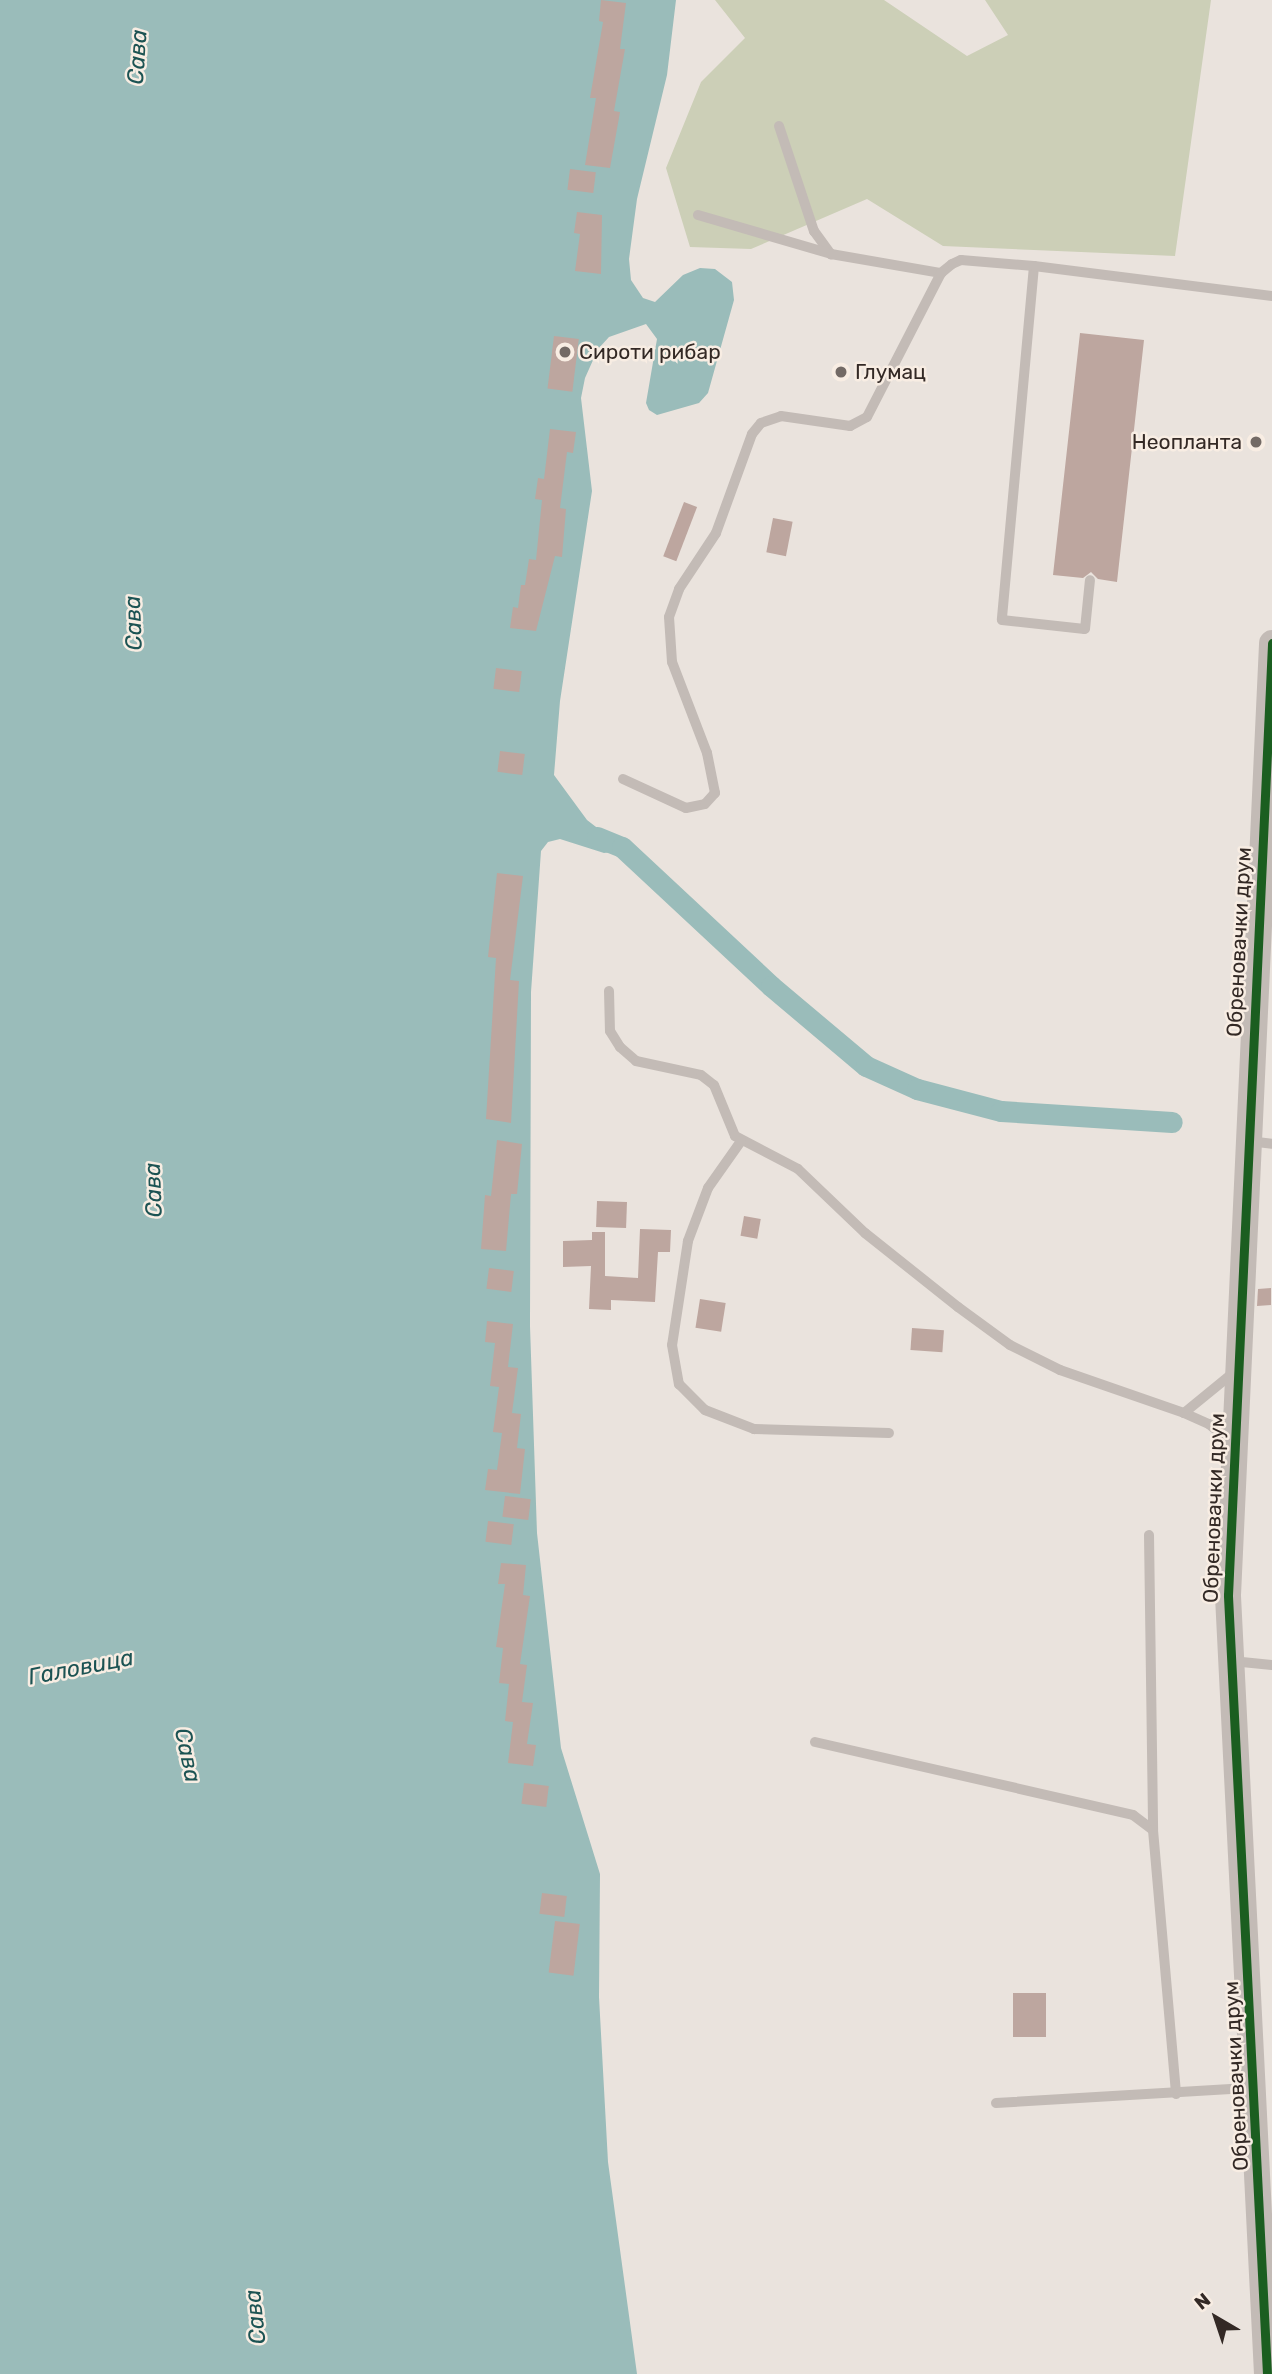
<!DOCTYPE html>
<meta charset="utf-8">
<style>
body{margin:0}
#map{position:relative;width:1272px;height:2374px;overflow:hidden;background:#eae3dd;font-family:Rubik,sans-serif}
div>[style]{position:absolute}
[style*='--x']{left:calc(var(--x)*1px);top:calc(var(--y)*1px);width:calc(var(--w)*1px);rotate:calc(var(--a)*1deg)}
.green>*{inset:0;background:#cccfb7}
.water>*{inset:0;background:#9abcba}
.canal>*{height:21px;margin:-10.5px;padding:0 10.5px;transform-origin:10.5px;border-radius:10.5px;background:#9abcba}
.building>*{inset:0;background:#bda69f;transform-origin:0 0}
.service>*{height:10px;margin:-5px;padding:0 5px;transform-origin:5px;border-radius:5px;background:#c3bbb6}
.tertiary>*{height:26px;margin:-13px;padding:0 13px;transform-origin:13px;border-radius:13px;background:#c3bbb6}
.cycleway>*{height:9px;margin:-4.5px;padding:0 4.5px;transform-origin:4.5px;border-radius:4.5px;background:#1b5e20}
.dots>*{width:19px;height:19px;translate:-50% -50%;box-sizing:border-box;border:4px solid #f8ede3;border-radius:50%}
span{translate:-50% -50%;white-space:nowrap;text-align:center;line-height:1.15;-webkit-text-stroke:5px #f8ede3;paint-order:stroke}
.poi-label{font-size:21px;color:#332925}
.left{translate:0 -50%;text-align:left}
.right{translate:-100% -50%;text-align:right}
.street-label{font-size:21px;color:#332925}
.water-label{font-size:23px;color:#1c5353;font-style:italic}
.north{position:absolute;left:1181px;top:2283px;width:70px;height:70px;-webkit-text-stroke:5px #f8ede3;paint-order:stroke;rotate:321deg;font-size:19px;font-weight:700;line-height:28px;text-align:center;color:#332925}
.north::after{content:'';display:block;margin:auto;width:24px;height:32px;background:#332925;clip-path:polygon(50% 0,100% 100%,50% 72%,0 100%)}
</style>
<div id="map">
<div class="green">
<div style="clip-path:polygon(715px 0,884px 0,967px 56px,1008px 35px,985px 0,1211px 0,1175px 256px,943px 246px,867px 199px,751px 249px,690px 247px,666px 168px,701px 82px,745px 38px)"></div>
</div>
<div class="water">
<div style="clip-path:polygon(0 0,676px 0,667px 75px,637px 199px,629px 259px,631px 280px,643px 298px,655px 302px,683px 275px,700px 268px,715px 269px,732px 282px,734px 300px,708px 393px,699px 403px,657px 415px,649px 410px,646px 403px,657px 339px,646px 324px,609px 337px,598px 349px,585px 378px,581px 398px,592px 491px,560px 701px,554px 775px,587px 820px,622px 847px,620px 851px,604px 853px,560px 839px,548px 842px,541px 851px,531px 992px,530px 1326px,537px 1533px,561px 1748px,600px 1874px,599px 1997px,608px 2162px,637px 2374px,0 2374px)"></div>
</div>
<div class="canal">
<div style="--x:597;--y:837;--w:27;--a:22"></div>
<div style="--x:622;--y:847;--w:204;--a:43"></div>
<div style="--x:771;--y:986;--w:124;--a:40.1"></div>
<div style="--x:866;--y:1066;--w:56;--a:24.3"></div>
<div style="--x:917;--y:1089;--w:87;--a:14.7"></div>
<div style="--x:1001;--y:1111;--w:171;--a:3.7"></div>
</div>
<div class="building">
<div style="clip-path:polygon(601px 0,626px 3px,620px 49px,625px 49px,614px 111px,620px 112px,610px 168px,585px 165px,596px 98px,590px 98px,603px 22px,599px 21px)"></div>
<div style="left:570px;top:169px;width:26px;height:21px;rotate:7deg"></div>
<div style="clip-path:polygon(577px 212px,602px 215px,601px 274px,575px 271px,580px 234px,574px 233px)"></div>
<div style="clip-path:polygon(1080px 333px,1144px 340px,1117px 582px,1098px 579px,1091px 572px,1083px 578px,1053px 575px)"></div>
<div style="left:554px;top:336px;width:25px;height:53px;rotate:7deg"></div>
<div style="clip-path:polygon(550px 429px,576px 432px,573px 453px,567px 452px,560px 508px,566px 509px,562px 557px,555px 556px,536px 631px,510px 628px,513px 607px,518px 608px,521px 585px,525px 585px,529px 559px,536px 560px,542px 500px,535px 499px,538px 478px,544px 479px)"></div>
<div style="left:684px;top:502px;width:14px;height:58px;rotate:21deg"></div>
<div style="left:773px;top:518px;width:20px;height:35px;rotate:11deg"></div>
<div style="left:496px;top:668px;width:26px;height:21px;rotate:7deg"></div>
<div style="left:500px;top:751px;width:25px;height:21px;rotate:7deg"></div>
<div style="clip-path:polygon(497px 873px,523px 876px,510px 980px,519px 981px,511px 1123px,486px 1119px,496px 958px,488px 957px)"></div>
<div style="clip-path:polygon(497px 1140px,522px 1144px,517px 1194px,511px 1194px,506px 1251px,481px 1249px,485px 1195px,491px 1196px)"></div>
<div style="left:597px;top:1201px;width:30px;height:26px;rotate:2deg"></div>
<div style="left:744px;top:1216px;width:17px;height:20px;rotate:10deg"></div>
<div style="clip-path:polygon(640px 1229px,671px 1230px,670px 1252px,658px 1252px,655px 1302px,611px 1300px,611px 1310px,589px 1309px,591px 1266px,563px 1267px,563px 1241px,592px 1240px,592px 1232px,605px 1232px,605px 1276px,638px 1278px)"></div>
<div style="left:489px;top:1268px;width:25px;height:21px;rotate:7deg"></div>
<div style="clip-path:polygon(1271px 1288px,1271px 1305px,1257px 1306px,1258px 1289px)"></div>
<div style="left:700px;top:1299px;width:26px;height:29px;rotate:9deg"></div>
<div style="clip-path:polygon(487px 1321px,513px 1324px,508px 1367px,518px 1368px,512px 1413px,521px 1414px,517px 1448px,525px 1449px,520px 1494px,485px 1490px,488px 1469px,497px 1470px,502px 1433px,493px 1432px,499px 1387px,490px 1386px,495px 1343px,485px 1342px)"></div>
<div style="left:912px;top:1328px;width:32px;height:22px;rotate:4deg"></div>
<div style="left:505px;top:1496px;width:26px;height:21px;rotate:7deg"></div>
<div style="left:488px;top:1521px;width:26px;height:21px;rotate:7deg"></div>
<div style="clip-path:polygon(501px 1563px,526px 1565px,523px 1595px,530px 1596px,520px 1664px,527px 1665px,522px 1702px,533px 1703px,527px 1744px,536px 1745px,533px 1766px,508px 1763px,513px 1722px,505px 1721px,509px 1684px,499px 1683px,503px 1648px,496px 1647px,505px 1584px,498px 1584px)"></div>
<div style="left:524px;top:1783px;width:25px;height:21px;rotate:7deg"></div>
<div style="left:542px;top:1893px;width:25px;height:21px;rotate:7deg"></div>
<div style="left:555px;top:1921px;width:25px;height:52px;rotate:7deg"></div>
<div style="left:1013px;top:1993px;width:33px;height:44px"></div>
</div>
<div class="service">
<div style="--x:779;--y:126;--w:111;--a:71.6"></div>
<div style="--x:814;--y:231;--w:29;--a:54"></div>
<div style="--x:698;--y:215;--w:139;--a:16.3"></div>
<div style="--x:831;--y:254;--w:112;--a:9.8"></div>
<div style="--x:1034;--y:266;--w:355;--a:95.2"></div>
<div style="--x:1002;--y:620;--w:83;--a:6.2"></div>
<div style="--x:1085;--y:629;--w:49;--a:-84.2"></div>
<div style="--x:623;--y:779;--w:69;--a:24.7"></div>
<div style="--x:686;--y:808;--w:19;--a:-12"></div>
<div style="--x:705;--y:804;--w:15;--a:-48"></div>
<div style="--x:715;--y:793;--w:41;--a:-101.3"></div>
<div style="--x:707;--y:753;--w:97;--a:-111"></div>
<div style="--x:672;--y:662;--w:45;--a:-93.8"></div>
<div style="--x:669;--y:617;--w:30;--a:-70"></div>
<div style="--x:679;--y:589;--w:67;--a:-56.5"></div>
<div style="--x:716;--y:533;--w:105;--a:-70"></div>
<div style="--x:752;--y:434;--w:14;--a:-51"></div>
<div style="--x:761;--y:423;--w:21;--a:-19"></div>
<div style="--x:781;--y:416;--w:70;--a:8.2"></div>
<div style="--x:850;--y:426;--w:19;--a:-28"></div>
<div style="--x:867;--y:417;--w:162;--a:-62.8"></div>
<div style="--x:941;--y:273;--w:14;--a:-39"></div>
<div style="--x:952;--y:264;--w:10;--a:-24"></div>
<div style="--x:961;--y:260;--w:73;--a:4.7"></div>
<div style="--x:1034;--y:266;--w:240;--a:7.2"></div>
<div style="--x:609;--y:991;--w:40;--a:88.6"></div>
<div style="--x:610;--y:1031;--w:19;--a:58"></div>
<div style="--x:620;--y:1047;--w:21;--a:41"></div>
<div style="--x:636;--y:1061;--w:66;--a:12.2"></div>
<div style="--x:701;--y:1075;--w:16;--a:38"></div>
<div style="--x:714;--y:1085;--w:55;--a:67.6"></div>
<div style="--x:735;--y:1136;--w:71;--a:27.6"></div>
<div style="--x:798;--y:1169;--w:93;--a:43.7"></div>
<div style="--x:865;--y:1233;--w:119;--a:38.5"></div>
<div style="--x:958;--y:1307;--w:64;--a:36.2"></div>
<div style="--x:1010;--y:1345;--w:56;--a:26.6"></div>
<div style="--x:1060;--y:1370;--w:131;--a:19.1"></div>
<div style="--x:1184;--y:1413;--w:27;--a:24"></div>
<div style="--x:1209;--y:1424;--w:28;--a:39"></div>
<div style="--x:741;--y:1141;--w:57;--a:125.1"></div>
<div style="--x:708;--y:1188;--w:57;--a:110.7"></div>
<div style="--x:688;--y:1241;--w:105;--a:98.7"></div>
<div style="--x:672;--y:1345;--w:40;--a:80"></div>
<div style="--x:679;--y:1384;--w:37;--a:45"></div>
<div style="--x:705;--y:1410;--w:53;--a:21.2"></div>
<div style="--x:754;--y:1429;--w:135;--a:1.7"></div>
<div style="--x:1249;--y:1141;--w:23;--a:7"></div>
<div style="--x:1184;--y:1413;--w:63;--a:-39.2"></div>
<div style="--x:1149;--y:1535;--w:295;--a:89.2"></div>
<div style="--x:1232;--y:1661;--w:40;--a:5.7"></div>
<div style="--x:815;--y:1742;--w:326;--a:12.9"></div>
<div style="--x:1133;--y:1815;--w:25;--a:37"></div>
<div style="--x:1153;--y:1830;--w:265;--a:85"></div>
<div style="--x:996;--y:2103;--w:256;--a:-3.4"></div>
</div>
<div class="tertiary">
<div style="--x:1267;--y:2374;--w:780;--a:-92.87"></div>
<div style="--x:1228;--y:1595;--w:953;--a:-87.35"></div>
</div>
<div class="cycleway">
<div style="--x:1267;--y:2374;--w:780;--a:-92.87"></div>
<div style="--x:1228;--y:1595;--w:953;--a:-87.35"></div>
</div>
<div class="dots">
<div style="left:565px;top:352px;background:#736a65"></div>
<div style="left:841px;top:372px;background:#736a65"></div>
<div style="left:1256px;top:442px;background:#736a65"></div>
</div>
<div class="poi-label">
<span class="left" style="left:579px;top:352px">Сироти рибар</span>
<span class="left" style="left:855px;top:372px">Глумац</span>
<span class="right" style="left:1242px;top:442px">Неопланта</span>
</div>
<div class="street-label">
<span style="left:1239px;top:942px;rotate:-87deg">Обреновачки друм</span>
<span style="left:1214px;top:1508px;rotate:-88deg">Обреновачки друм</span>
<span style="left:1236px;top:2076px;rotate:-93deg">Обреновачки друм</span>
</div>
<div class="water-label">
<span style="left:137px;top:57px;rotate:-86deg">Сава</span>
<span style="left:133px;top:623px;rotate:-92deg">Сава</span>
<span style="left:153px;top:1190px;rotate:-92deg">Сава</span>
<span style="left:81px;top:1667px;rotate:-11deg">Галовица</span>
<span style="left:188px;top:1755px;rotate:78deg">Сава</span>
<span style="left:255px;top:2317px;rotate:-96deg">Сава</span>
</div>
<div class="north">N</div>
</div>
